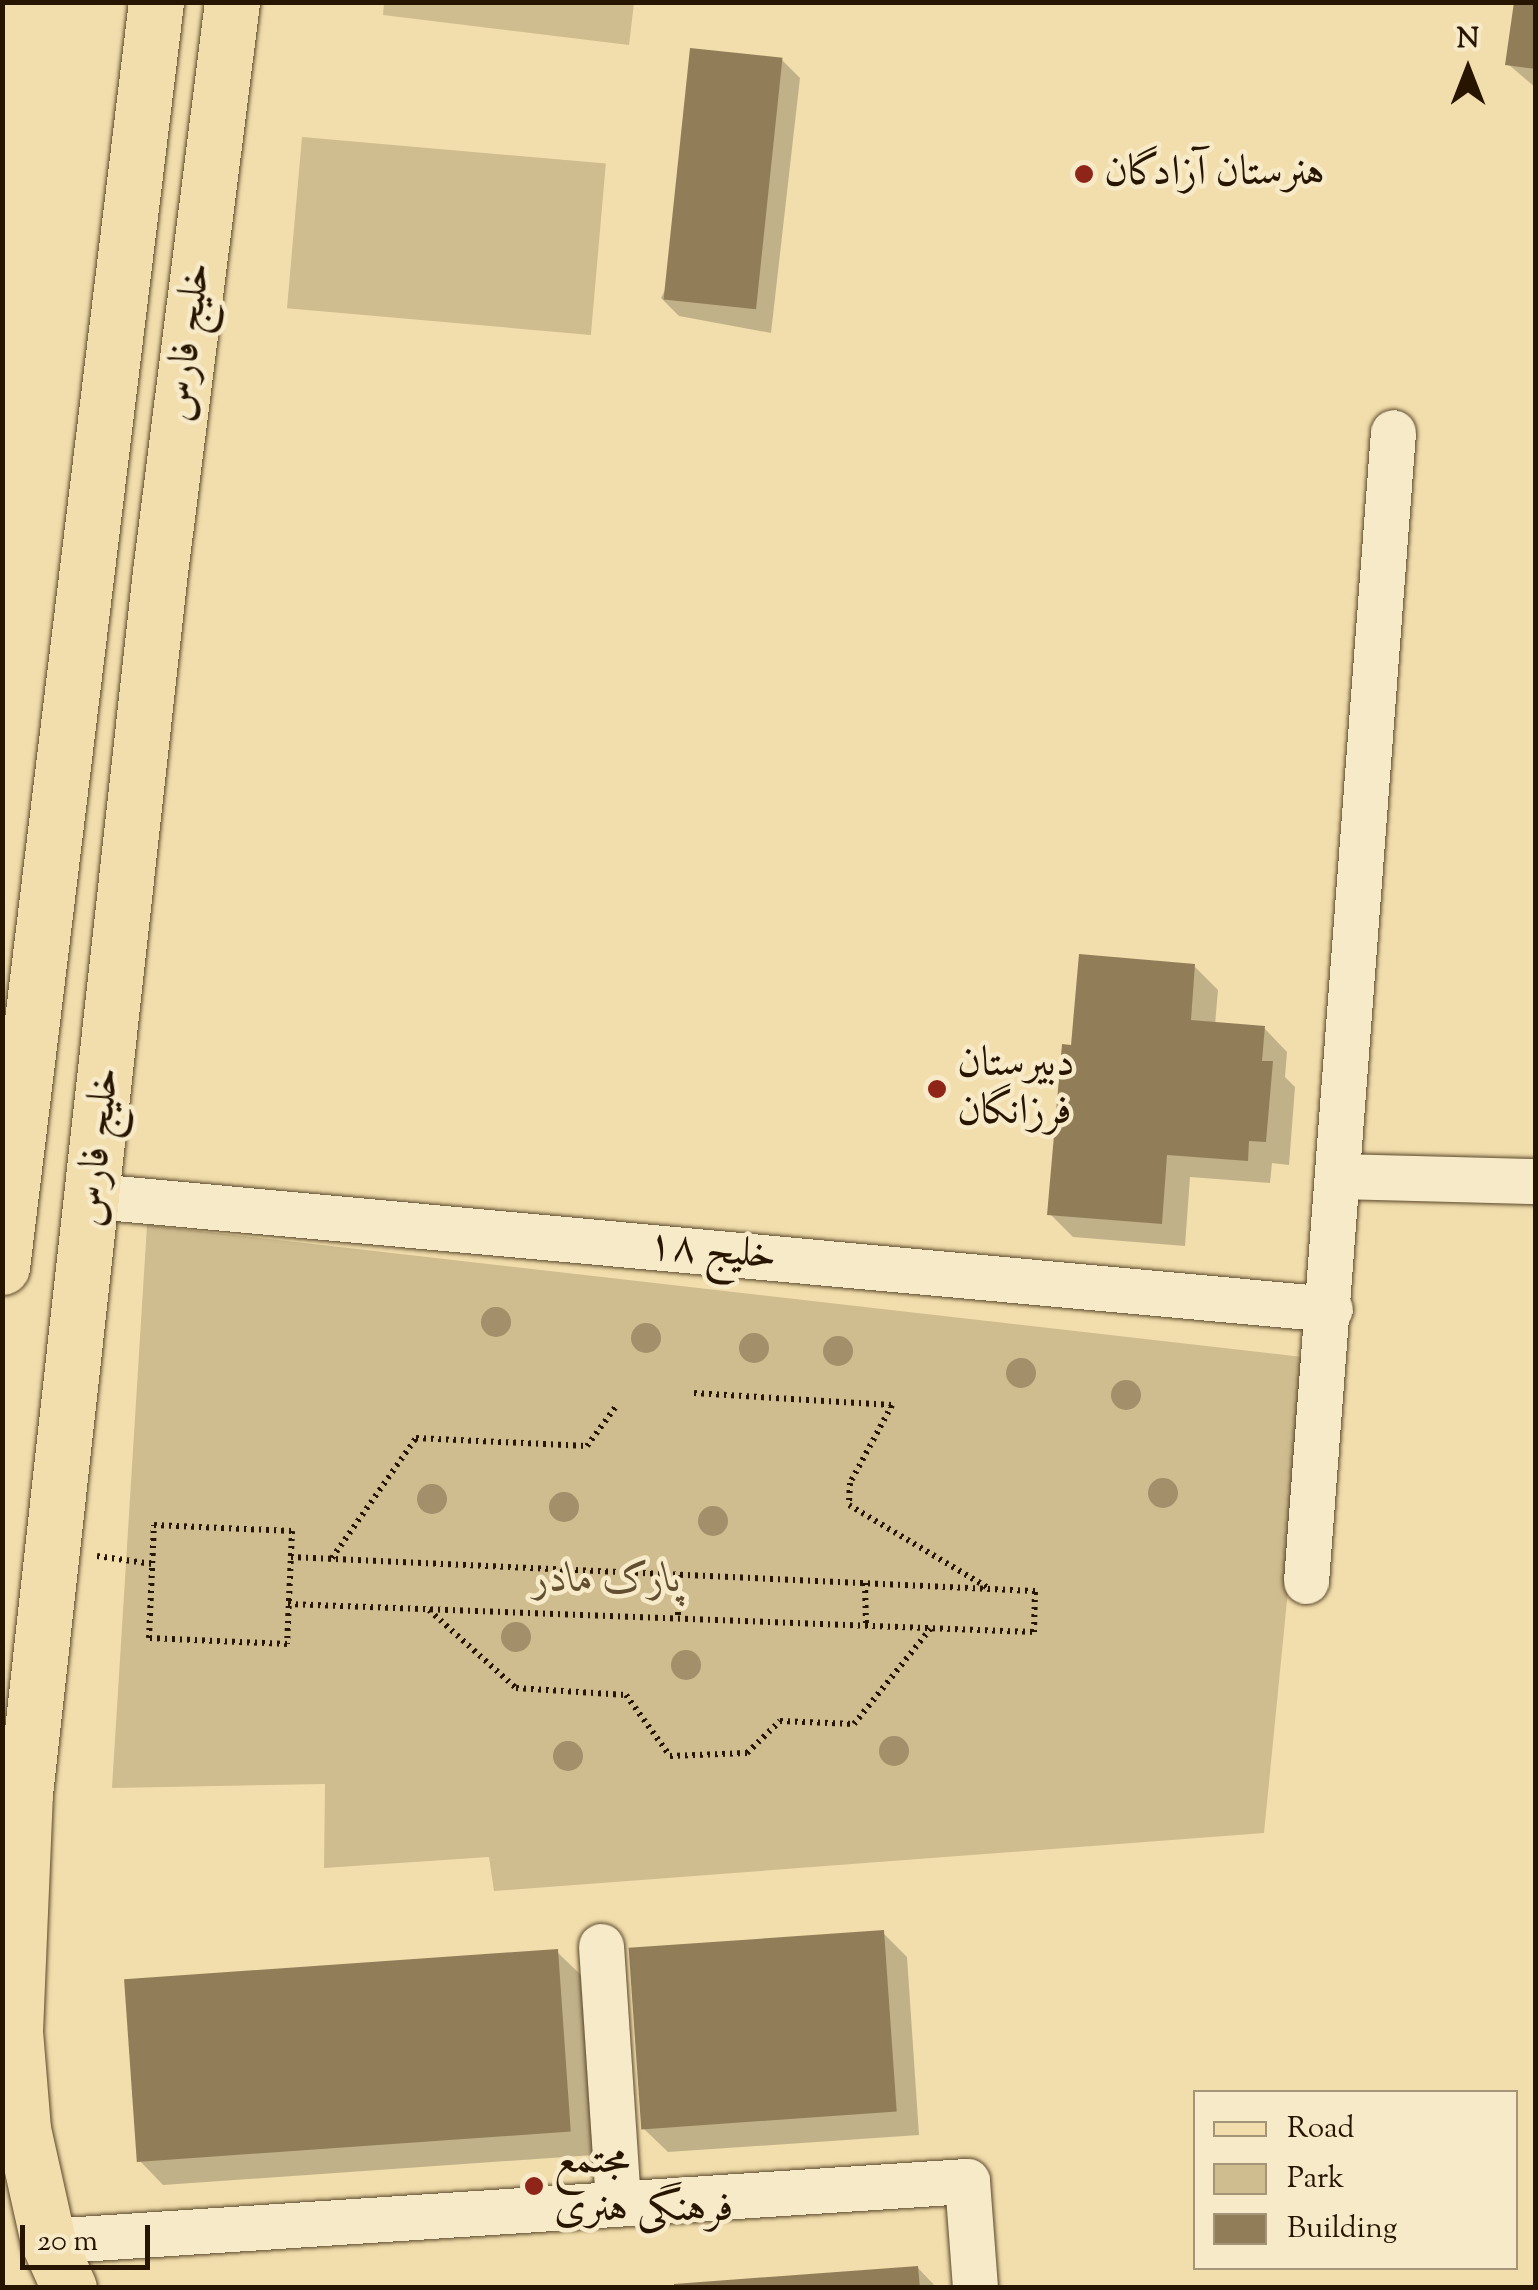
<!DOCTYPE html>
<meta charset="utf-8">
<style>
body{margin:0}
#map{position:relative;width:1538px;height:2290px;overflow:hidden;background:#f2deac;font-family:"Sorts Mill Goudy",Amiri,serif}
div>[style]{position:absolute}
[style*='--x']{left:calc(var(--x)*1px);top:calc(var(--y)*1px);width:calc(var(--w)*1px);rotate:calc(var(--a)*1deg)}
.green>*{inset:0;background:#cfbc8f;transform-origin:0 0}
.shadow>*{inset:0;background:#0003}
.building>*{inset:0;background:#917e59;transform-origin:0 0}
.path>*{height:6px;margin-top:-3px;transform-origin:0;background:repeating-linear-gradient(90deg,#271500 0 2.5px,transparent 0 7.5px)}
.roads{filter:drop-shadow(0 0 2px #5a472b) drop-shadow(0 0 2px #5a472b)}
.minor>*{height:45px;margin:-22.5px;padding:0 22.5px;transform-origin:22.5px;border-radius:22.5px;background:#f7eac9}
.major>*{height:55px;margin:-27.5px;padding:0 27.5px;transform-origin:27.5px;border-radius:27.5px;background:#f2deac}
.trees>*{width:30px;height:30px;margin:-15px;border-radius:50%;background:#a38f69}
.dots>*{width:28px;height:28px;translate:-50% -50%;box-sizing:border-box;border:5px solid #f7eac9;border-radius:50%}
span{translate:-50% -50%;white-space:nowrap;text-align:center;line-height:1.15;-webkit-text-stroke:9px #f7eac9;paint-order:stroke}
.poi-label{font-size:42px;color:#271500}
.left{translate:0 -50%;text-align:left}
.street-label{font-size:42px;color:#271500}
.park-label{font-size:42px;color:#624f32;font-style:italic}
.frame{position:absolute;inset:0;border:5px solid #271500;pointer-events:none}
.legend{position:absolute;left:1193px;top:2090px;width:325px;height:180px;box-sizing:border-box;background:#f7eac9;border:2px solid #a49579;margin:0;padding:12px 18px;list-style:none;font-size:30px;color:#271500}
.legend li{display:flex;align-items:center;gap:20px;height:50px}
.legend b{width:50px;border:2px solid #a49579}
.north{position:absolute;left:1418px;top:20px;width:100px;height:100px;-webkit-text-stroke:8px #f7eac9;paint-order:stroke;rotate:0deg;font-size:28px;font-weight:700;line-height:40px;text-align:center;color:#271500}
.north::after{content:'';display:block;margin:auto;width:35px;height:45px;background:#271500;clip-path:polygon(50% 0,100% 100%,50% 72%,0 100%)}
.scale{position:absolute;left:20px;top:2225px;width:130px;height:45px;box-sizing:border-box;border:5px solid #271500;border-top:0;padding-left:12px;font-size:30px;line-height:35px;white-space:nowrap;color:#271500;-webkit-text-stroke:8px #f7eac9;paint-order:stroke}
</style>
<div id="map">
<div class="green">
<div style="clip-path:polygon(384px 3px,634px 2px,634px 3px,629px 45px,383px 15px)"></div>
<div style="left:302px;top:137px;width:305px;height:172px;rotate:5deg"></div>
<div style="clip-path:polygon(147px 1225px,1311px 1358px,1264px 1833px,494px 1891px,489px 1857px,324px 1868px,325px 1784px,112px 1788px)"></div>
</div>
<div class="shadow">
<div style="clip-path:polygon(1536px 2px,1536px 88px,1508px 64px)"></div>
<div style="clip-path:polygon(782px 60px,800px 78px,771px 333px,679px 316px,661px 298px)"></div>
<div style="clip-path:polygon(1194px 966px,1218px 990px,1215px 1025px,1264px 1028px,1287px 1052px,1285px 1077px,1295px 1087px,1289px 1165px,1272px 1163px,1270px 1183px,1190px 1177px,1185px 1246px,1073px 1237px,1050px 1214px,1073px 1047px)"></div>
<div style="clip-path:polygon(883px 1933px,907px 1957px,919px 2135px,668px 2152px,644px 2129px)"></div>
<div style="clip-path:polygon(557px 1952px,581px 1975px,594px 2155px,163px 2185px,140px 2161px)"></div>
<div style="clip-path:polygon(918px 2268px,937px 2288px,677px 2288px)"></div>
</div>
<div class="building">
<div style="clip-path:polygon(1514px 2px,1536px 2px,1536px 69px,1505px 65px)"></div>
<div style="left:690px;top:48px;width:93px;height:253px;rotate:6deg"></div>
<div style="clip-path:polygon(1079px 954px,1195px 964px,1191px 1020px,1265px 1026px,1262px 1061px,1273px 1061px,1266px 1142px,1249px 1141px,1248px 1161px,1167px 1155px,1162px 1224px,1047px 1215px,1062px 1044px,1071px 1045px)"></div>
<div style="left:884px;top:1930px;width:182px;height:256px;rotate:86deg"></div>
<div style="left:558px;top:1949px;width:183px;height:435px;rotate:86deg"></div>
<div style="clip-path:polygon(918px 2266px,920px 2288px,674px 2288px,674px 2284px)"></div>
</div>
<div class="path">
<div style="--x:694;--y:1393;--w:198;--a:3.5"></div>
<div style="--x:892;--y:1405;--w:89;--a:118.3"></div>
<div style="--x:850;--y:1483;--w:22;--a:93"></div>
<div style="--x:849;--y:1505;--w:162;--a:30.8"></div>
<div style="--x:154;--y:1525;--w:138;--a:2.5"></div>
<div style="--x:292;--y:1531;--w:113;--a:92.5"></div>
<div style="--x:287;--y:1644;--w:138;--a:-177.5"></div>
<div style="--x:149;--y:1638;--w:113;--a:-87.5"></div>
<div style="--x:97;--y:1556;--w:56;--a:8.3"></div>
<div style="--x:332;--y:1558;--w:146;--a:-55"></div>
<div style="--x:416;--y:1438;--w:171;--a:2.7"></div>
<div style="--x:587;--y:1446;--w:51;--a:-53.8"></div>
<div style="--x:678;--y:1575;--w:43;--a:90"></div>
<div style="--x:865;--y:1583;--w:42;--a:88.6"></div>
<div style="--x:288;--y:1604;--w:747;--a:2.15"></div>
<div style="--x:1034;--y:1632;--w:41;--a:-88.6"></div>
<div style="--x:1035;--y:1591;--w:745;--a:-177.38"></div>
<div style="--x:429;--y:1610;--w:117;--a:41.9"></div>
<div style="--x:516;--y:1688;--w:110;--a:3.6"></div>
<div style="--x:626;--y:1695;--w:75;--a:54.2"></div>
<div style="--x:670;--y:1756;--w:77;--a:-2.2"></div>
<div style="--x:747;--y:1753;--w:46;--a:-44.1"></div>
<div style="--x:780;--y:1721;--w:74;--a:2.3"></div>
<div style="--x:854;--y:1724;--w:122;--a:-51.3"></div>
</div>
<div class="roads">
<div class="minor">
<div style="--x:1341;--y:1176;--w:195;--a:1.5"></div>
<div style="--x:94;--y:1196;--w:1241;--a:5.22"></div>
<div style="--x:1306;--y:1581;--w:1152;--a:-85.67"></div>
<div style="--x:601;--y:1946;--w:258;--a:86.2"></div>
<div style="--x:48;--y:2241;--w:921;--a:-3.74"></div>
<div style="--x:967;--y:2181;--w:107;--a:85.7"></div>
</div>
<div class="major">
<div style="--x:2;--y:1267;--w:1274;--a:-83.06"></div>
<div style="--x:69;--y:2288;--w:51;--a:-114.1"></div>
<div style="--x:48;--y:2241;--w:115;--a:-102.6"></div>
<div style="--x:23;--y:2129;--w:98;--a:-94.7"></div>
<div style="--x:15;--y:2031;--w:237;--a:-87.6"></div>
<div style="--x:25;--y:1794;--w:1229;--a:-83.7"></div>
<div style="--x:160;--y:572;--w:575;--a:-82.8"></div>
</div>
</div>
<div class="trees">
<div style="left:496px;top:1322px"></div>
<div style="left:646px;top:1338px"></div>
<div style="left:754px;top:1348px"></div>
<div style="left:838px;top:1351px"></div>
<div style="left:1021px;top:1373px"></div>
<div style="left:1126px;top:1395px"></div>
<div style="left:1163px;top:1493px"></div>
<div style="left:432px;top:1499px"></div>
<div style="left:564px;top:1507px"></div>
<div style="left:713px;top:1521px"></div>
<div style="left:516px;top:1637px"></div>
<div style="left:686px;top:1665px"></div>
<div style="left:894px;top:1751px"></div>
<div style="left:568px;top:1756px"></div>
</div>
<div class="dots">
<div style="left:1084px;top:174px;background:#8f2418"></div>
<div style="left:937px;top:1089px;background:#8f2418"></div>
<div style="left:534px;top:2186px;background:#8f2418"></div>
</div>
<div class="poi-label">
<span class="left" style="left:1104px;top:174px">هنرستان آزادگان</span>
<span class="left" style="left:957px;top:1089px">دبیرستان<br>فرزانگان</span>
<span class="left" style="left:554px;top:2186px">مجتمع<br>فرهنگی هنری</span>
</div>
<div class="street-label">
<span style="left:189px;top:342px;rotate:-83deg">خلیج فارس</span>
<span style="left:99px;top:1147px;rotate:-84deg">خلیج فارس</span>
<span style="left:712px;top:1252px;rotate:5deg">خلیج ۱۸</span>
</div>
<div class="park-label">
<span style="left:607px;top:1581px">پارک مادر</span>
</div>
<div class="frame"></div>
<ul class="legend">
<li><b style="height:12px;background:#f2deac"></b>Road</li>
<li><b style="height:28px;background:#cfbc8f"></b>Park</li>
<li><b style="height:28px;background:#917e59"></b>Building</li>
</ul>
<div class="north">N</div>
<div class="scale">20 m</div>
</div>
